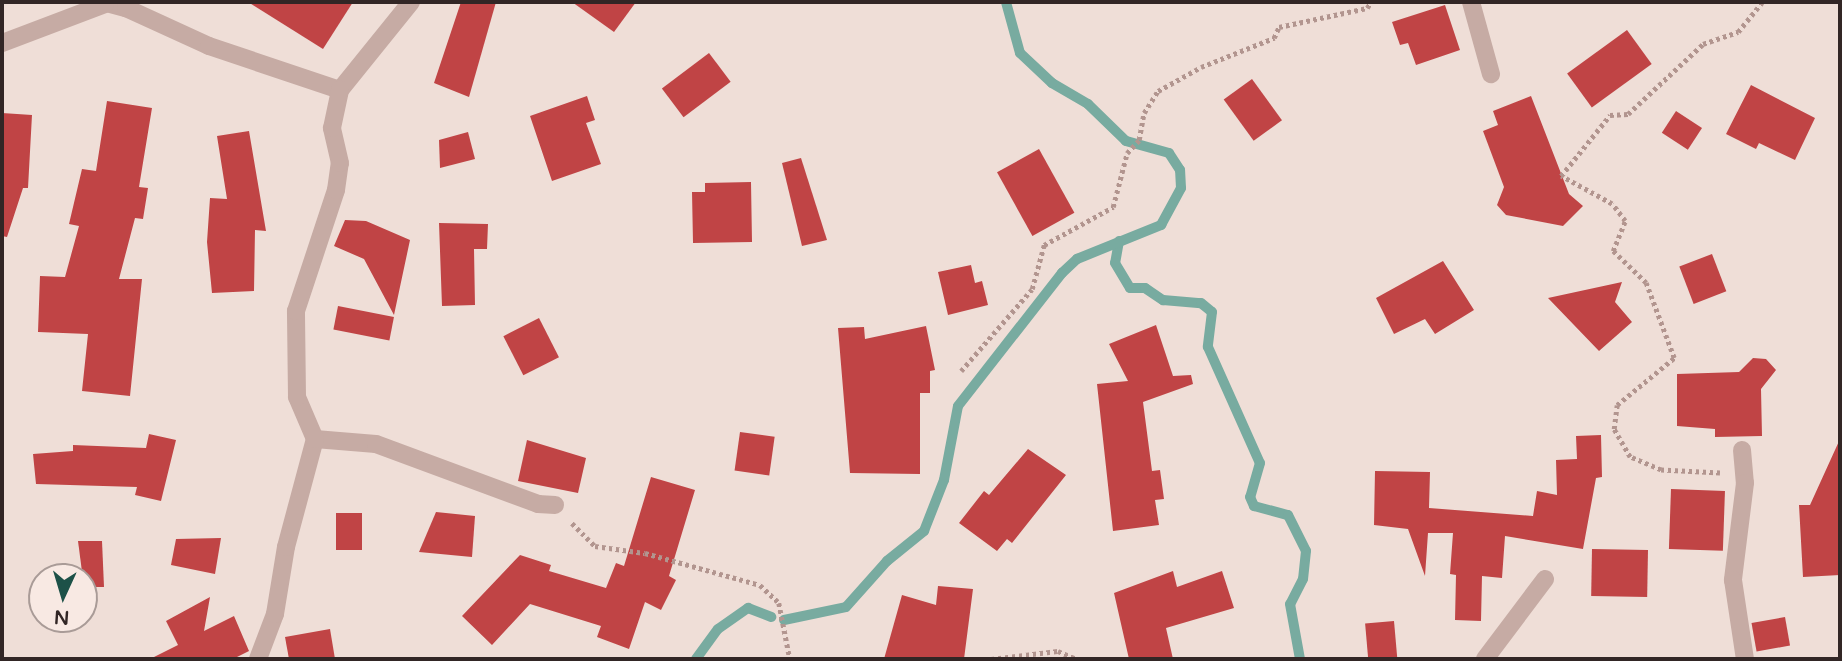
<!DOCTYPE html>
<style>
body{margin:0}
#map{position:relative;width:1842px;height:661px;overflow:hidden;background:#efded7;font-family:"Varela Round",sans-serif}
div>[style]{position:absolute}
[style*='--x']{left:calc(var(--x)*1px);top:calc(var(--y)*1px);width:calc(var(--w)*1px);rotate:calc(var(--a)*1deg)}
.stream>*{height:10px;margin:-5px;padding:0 5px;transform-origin:5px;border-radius:5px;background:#78aba0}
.building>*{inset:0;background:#c04445;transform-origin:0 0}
.path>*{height:4.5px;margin-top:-2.25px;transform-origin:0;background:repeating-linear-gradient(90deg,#b2958f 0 3.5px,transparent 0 7px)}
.minor>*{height:18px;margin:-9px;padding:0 9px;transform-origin:9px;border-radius:9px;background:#c6aba4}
span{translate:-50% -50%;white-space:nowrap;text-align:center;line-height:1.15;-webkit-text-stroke:7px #f8e9e3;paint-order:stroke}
.frame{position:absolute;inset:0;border:4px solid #322625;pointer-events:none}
.north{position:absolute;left:28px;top:563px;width:70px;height:70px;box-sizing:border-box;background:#f8e9e3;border:2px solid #a99b97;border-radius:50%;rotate:184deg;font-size:19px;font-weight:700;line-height:28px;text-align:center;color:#322625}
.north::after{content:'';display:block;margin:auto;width:24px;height:32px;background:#1d5148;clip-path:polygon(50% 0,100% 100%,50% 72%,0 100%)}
</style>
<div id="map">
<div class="stream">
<div style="--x:1119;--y:241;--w:22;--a:100"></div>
<div style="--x:1115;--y:263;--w:29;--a:59"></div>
<div style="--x:1130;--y:288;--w:15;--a:0"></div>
<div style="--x:1145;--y:288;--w:22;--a:34"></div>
<div style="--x:1163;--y:300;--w:38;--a:5"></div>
<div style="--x:1201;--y:303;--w:14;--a:39"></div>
<div style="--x:1212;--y:312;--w:35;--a:97"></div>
<div style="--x:1208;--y:347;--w:127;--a:65.9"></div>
<div style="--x:1260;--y:463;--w:35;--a:106"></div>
<div style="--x:1250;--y:497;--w:10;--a:66"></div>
<div style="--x:1254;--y:506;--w:35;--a:15"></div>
<div style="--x:1288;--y:515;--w:40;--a:63.4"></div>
<div style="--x:1306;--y:551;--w:28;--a:96"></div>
<div style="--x:1303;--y:579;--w:28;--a:117"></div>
<div style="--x:1290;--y:604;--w:56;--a:79.7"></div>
<div style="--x:784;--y:620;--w:63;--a:-11.8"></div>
<div style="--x:846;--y:607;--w:62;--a:-48.3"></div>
<div style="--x:887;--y:561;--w:48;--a:-39"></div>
<div style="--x:924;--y:531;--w:55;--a:-68.6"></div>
<div style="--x:944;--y:480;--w:75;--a:-79.3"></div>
<div style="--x:958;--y:406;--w:169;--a:-52"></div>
<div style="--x:1062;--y:273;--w:21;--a:-43"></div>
<div style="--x:1077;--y:259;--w:91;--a:-22"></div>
<div style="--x:1161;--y:225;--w:42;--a:-61.6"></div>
<div style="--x:1181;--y:188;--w:18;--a:-93"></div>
<div style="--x:1180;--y:170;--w:20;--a:-123"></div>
<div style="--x:1169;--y:153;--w:45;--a:-164.4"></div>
<div style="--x:1126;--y:141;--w:53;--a:-135.8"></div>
<div style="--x:1088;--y:104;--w:42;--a:-149.7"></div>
<div style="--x:1052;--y:83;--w:44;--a:-136.8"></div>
<div style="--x:1020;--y:53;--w:53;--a:-105.4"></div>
<div style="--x:696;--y:659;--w:37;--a:-54"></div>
<div style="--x:718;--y:629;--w:37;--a:-35"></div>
<div style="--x:748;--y:608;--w:25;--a:21"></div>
</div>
<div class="building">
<div style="clip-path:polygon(248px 2px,353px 2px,323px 49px)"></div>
<div style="clip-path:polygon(461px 2px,496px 2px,469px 97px,434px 83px)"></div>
<div style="clip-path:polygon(572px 2px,636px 2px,614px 32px)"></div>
<div style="clip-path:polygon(1445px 5px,1460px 50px,1416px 65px,1408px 43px,1400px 45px,1392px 22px)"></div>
<div style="left:1627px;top:30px;width:42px;height:74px;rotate:54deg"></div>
<div style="left:709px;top:53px;width:36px;height:59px;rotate:53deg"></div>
<div style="left:1252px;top:79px;width:51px;height:35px;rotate:54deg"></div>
<div style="clip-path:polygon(1751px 85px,1815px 118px,1795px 160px,1759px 143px,1756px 149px,1726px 134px)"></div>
<div style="clip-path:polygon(587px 96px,595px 120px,586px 123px,601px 164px,552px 181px,530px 116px)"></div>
<div style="clip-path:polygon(1531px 96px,1569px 194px,1583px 206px,1563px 226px,1506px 215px,1497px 205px,1504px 187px,1483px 131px,1498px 125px,1493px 111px)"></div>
<div style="clip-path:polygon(107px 101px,152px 108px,139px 187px,148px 188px,143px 219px,135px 218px,119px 279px,142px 279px,130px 396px,82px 391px,88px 334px,38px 332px,40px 276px,65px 277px,79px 226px,69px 224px,82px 169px,96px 171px)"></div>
<div style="left:1676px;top:111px;width:31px;height:26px;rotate:33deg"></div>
<div style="clip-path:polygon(2px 113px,32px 115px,28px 188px,23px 188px,7px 237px,2px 236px)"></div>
<div style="clip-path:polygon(249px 131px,266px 231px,255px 230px,254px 291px,212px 293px,207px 242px,210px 198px,227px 199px,217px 136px)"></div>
<div style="clip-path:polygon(468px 132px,475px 159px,440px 168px,439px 140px)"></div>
<div style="left:1039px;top:149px;width:73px;height:48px;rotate:61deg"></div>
<div style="clip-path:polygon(801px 158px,827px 240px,802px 246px,782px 163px)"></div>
<div style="clip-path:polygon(751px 182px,752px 242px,693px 243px,692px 192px,705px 192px,705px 183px)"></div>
<div style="clip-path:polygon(345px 220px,366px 221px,410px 240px,394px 315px,364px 259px,334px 246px)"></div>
<div style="clip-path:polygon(439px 223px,488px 224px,487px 249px,474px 249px,475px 305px,442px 306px)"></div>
<div style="left:1712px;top:254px;width:40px;height:35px;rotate:69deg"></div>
<div style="clip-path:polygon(1443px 261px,1474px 310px,1435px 334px,1425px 319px,1394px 334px,1376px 298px)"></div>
<div style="clip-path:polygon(971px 265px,975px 283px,982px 281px,988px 305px,948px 315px,938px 272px)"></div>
<div style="clip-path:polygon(1622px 282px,1615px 302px,1632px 322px,1599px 351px,1548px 298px)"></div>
<div style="left:338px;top:306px;width:57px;height:24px;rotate:11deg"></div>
<div style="left:539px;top:318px;width:44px;height:40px;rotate:63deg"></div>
<div style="clip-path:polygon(1156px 325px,1173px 376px,1191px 375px,1193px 384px,1143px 402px,1152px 471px,1160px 470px,1164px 499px,1155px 500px,1159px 525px,1113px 531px,1097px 384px,1128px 381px,1109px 344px)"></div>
<div style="clip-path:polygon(926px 326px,935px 370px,930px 371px,930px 393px,920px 393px,920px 474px,850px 473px,838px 328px,864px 327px,865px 339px)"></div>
<div style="clip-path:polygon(1753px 358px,1766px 359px,1776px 370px,1761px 389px,1762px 436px,1715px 437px,1715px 429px,1677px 426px,1677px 374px,1739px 372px)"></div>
<div style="left:740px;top:432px;width:35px;height:39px;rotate:8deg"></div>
<div style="clip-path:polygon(149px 434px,176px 440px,161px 501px,135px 495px,137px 487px,36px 484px,33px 454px,73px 451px,73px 445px,146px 448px)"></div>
<div style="clip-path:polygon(1601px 435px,1602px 477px,1596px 478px,1583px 549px,1505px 536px,1502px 578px,1482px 576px,1481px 621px,1455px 620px,1456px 575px,1450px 574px,1453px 533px,1428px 533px,1425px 576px,1408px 529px,1374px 525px,1375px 471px,1430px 472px,1429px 508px,1533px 516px,1537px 491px,1557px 495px,1556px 460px,1577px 459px,1576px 436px)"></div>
<div style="clip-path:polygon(1840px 439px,1840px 575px,1803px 577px,1799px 505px,1810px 505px)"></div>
<div style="clip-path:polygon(527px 440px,586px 458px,578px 493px,518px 481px)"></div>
<div style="clip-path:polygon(1028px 449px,1066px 475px,1012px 543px,1007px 539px,997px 551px,959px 523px,984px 491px,989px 495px)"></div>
<div style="clip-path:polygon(651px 477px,695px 490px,669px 576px,676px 580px,661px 610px,645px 602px,629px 649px,597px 637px,601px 626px,530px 604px,492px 645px,462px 616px,520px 555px,551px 565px,549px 571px,606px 588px,616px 563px,624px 566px)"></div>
<div style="left:1671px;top:489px;width:54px;height:60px;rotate:2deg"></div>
<div style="clip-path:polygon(436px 512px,475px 516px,472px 557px,419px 552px)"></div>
<div style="left:336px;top:513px;width:26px;height:37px"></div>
<div style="clip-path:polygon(221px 538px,215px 574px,171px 565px,176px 539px)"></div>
<div style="clip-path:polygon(78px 541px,102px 541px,104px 587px,84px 587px)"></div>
<div style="left:1592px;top:549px;width:56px;height:47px;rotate:1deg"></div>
<div style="clip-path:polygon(1173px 571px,1177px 587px,1222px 571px,1234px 608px,1166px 628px,1173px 659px,1129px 659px,1114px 593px)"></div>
<div style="clip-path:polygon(938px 586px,973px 589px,964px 659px,884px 659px,902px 595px,936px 605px)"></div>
<div style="clip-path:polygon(210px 597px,204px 631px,234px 616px,249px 651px,233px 659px,150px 659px,178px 645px,166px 621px)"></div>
<div style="left:1785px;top:617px;width:29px;height:34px;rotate:80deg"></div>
<div style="left:1394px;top:621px;width:38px;height:29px;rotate:85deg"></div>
<div style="clip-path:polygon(330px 629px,335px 659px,289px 659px,285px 637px)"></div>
</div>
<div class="path">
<div style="--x:961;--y:371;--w:108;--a:-49.1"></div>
<div style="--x:1032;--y:289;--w:46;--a:-74.7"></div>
<div style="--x:1044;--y:245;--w:79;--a:-28.8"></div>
<div style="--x:1113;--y:207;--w:56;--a:-75.5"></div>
<div style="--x:1127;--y:153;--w:18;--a:-47"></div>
<div style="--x:1139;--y:140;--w:27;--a:-80"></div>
<div style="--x:1144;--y:113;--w:26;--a:-58"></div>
<div style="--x:1158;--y:91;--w:49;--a:-29.2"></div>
<div style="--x:1201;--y:67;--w:79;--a:-21.7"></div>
<div style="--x:1274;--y:38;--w:12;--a:-66"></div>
<div style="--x:1279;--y:27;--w:90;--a:-12.2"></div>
<div style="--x:1367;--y:8;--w:7;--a:-56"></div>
<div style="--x:1720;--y:473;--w:59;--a:-177.1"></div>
<div style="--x:1661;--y:470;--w:34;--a:-157"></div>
<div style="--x:1630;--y:457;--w:32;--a:-120"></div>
<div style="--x:1614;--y:429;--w:24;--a:-83"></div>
<div style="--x:1617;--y:405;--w:74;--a:-39.5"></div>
<div style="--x:1674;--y:358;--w:80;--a:-110.5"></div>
<div style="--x:1646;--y:283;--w:46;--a:-135.9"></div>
<div style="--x:1613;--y:251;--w:32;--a:-68"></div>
<div style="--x:1625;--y:221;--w:21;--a:-127"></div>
<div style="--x:1612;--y:204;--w:58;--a:-151.2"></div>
<div style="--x:1561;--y:176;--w:78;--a:-51.2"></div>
<div style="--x:1610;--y:115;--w:18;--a:-3"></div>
<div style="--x:1628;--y:114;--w:103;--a:-43"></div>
<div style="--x:1703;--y:44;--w:37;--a:-19"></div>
<div style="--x:1738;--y:32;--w:38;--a:-51"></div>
<div style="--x:572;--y:523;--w:33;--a:45"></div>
<div style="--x:595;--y:546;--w:50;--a:8"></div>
<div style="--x:645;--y:553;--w:119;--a:15.5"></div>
<div style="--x:760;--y:585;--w:26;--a:43"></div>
<div style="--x:779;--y:603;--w:57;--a:78.9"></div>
<div style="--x:991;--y:659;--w:67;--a:-6.8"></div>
<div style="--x:1058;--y:651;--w:21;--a:23"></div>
</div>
<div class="minor">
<div style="--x:103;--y:2;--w:24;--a:15"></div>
<div style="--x:126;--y:8;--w:91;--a:24.6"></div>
<div style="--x:209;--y:46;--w:138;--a:18.6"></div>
<div style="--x:340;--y:90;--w:113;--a:-51.1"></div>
<div style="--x:1471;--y:2;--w:75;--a:74.5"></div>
<div style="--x:2;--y:43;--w:110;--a:-20.7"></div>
<div style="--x:315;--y:439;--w:61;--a:4.7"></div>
<div style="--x:376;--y:444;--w:173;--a:20.3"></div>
<div style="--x:538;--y:504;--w:17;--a:3"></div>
<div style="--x:1742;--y:450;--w:33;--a:85"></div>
<div style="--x:1745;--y:483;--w:98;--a:97.1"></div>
<div style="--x:1733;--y:580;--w:80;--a:81.4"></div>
<div style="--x:258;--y:659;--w:48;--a:-69.3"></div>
<div style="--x:275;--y:614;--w:68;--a:-80.7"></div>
<div style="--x:286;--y:547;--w:112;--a:-75"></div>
<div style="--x:315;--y:439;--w:46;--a:-113.2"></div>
<div style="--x:297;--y:397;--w:86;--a:-90.7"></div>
<div style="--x:296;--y:311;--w:127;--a:-71.7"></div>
<div style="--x:336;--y:190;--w:27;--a:-82"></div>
<div style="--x:340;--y:163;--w:36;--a:-103"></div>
<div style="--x:332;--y:128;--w:39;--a:-78"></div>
<div style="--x:1485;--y:659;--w:100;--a:-53.1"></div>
</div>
<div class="frame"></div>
<div class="north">N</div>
</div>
